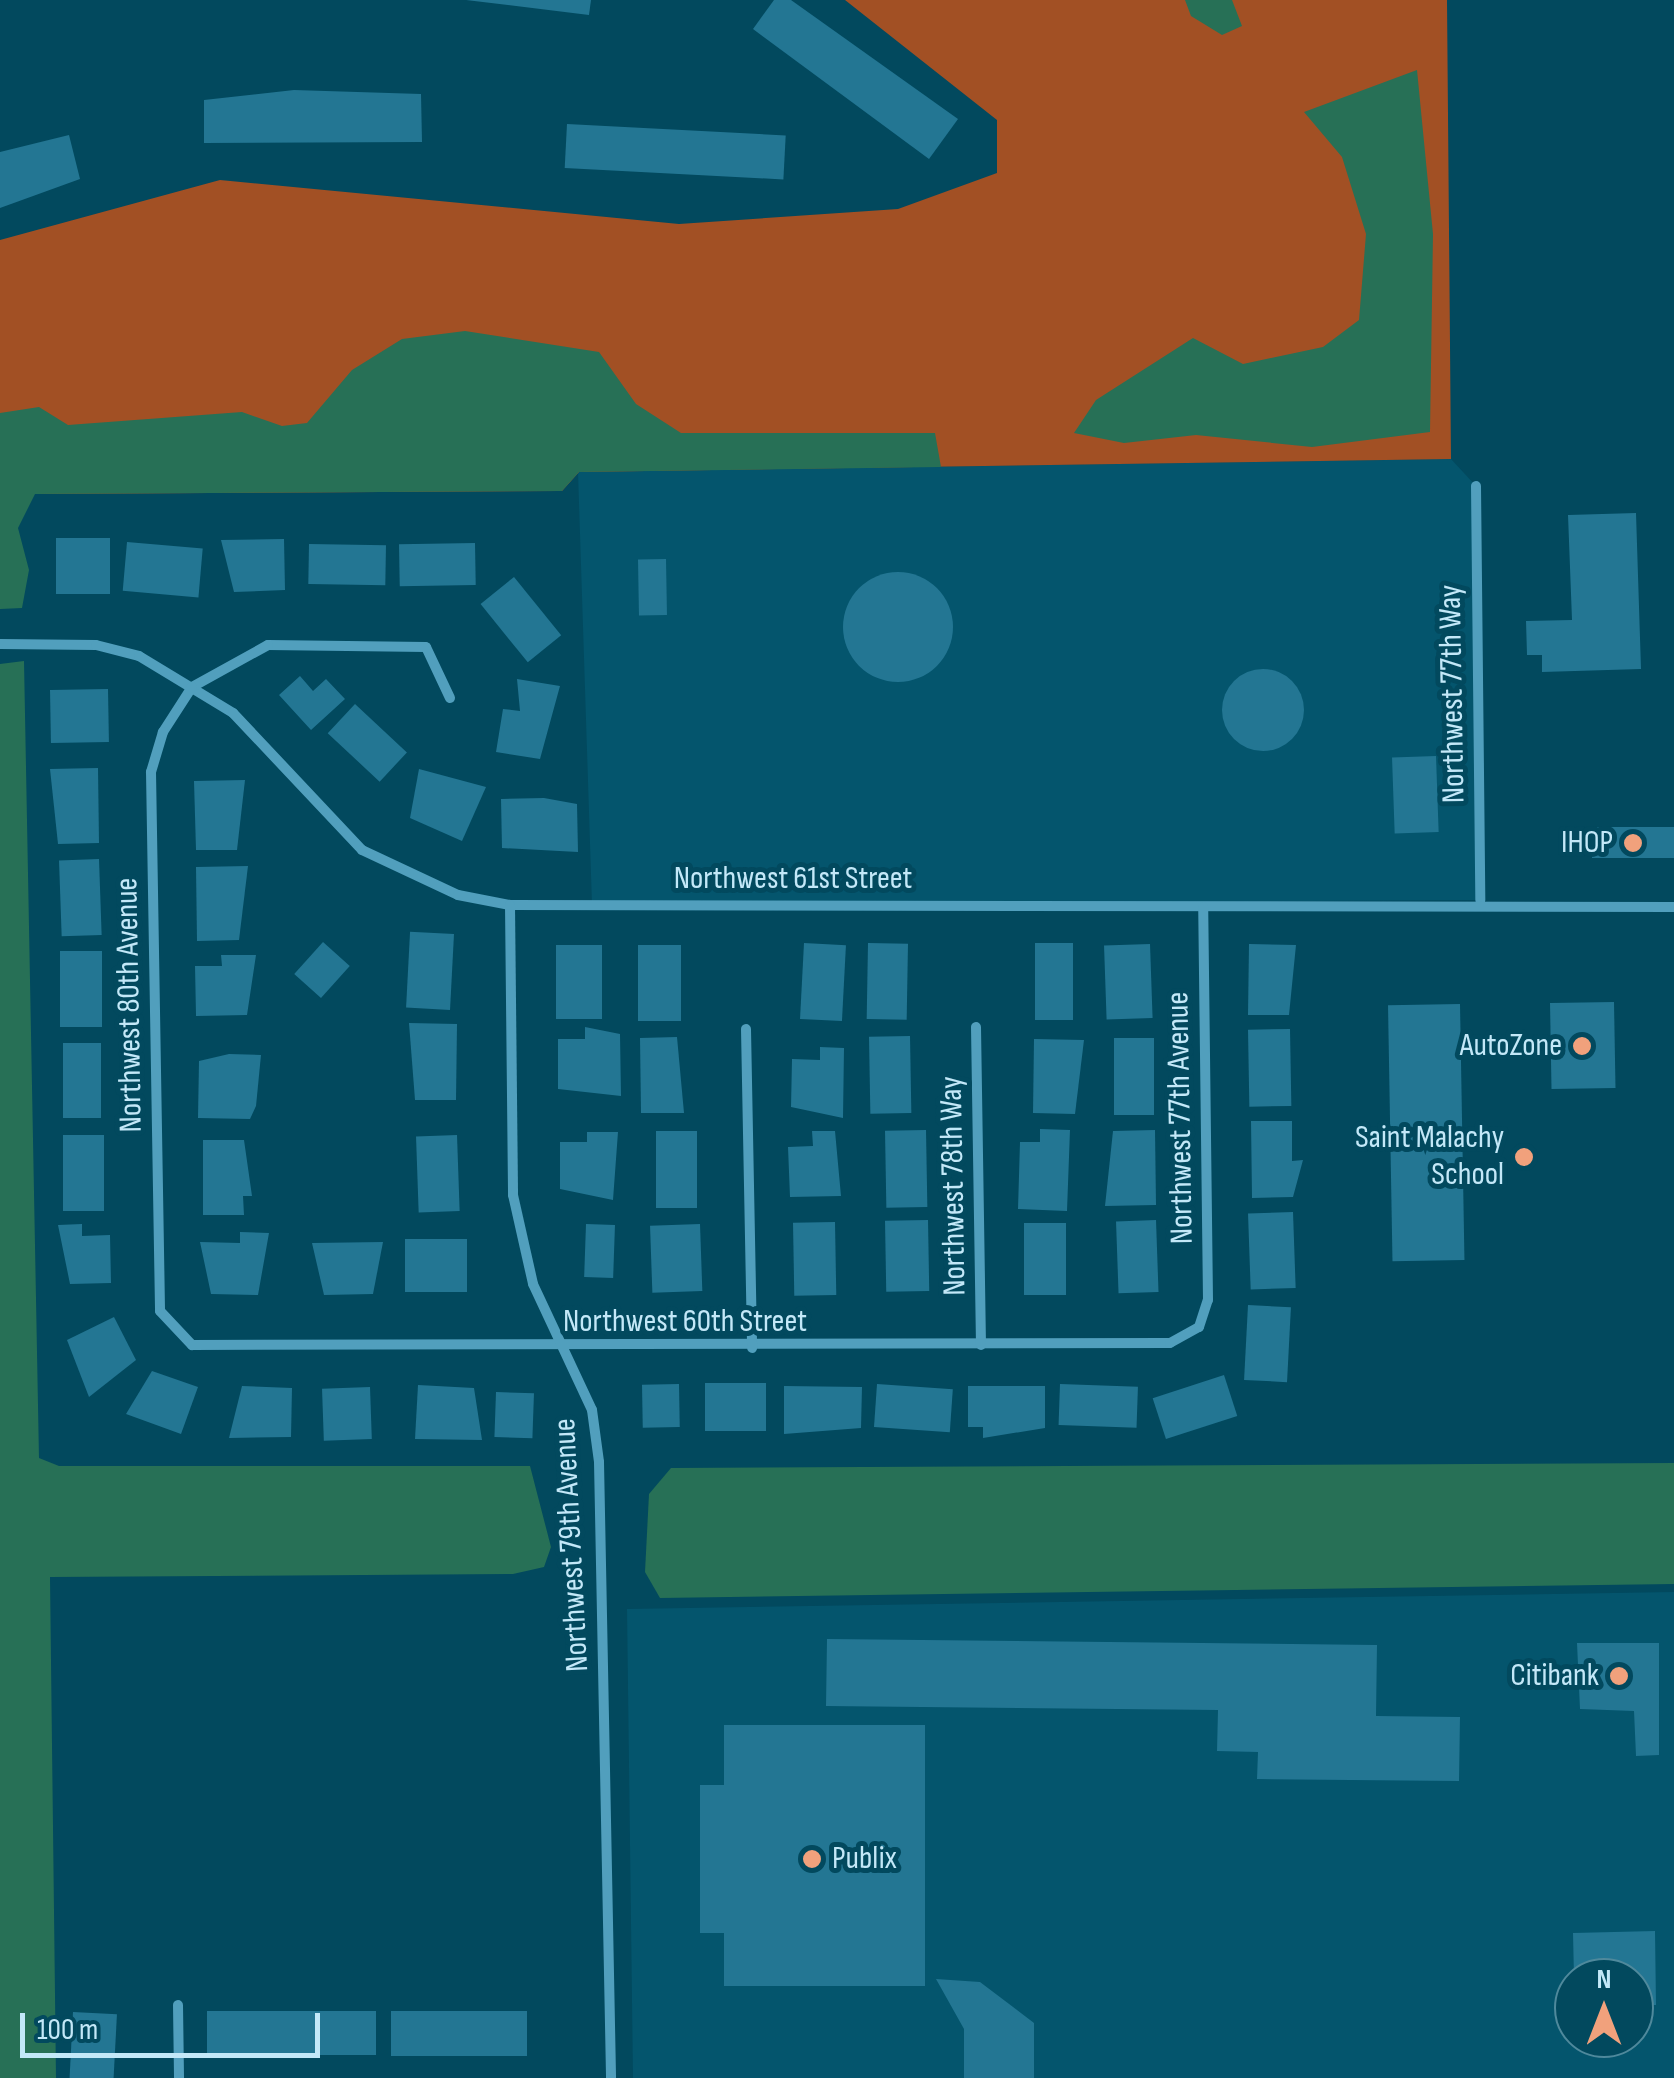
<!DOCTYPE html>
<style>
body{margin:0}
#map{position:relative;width:1674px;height:2078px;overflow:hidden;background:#02495e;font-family:"Sofia Sans Condensed",sans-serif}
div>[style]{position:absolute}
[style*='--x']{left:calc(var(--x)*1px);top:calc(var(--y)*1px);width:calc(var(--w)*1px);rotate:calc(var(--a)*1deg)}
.built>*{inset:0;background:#04556d}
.green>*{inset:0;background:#a25024}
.water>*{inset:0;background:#277056}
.building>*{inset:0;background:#237693;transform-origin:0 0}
.round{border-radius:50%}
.minor>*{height:10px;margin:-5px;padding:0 5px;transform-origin:5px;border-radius:5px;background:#519fbd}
.dots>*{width:28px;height:28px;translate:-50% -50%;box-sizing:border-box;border:5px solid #02495e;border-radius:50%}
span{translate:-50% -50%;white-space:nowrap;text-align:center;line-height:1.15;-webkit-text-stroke:10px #02495e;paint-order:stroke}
.street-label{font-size:32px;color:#c3e8f8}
.poi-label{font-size:32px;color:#c3e8f8}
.right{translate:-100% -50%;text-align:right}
.left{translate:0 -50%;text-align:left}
.north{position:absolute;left:1554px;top:1958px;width:100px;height:100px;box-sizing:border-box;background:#02495e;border:2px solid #4f899c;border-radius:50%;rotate:0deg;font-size:28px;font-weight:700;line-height:40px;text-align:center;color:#c3e8f8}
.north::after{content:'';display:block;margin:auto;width:35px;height:45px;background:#f1a17c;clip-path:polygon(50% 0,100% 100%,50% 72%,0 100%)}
.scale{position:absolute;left:20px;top:2013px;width:300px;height:45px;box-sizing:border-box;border:5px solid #c3e8f8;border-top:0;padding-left:12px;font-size:30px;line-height:35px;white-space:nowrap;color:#c3e8f8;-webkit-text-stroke:8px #02495e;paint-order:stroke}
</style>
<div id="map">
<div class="built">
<div style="clip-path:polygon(1451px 459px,1476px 486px,1480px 900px,592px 905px,578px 472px)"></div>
<div style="clip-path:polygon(evenodd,1674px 1592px,1674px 2078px,633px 2078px,627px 1609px,1674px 1592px,1574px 1978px,1634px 1978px,1634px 2038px,1574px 2038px,1574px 1978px)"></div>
</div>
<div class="green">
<div style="clip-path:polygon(845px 0,1447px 0,1451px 459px,579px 472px,562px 491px,35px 494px,0 485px,0 240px,220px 180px,679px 224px,898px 209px,997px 173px,997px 120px)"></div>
</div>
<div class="water">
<div style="clip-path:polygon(1185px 0,1232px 0,1242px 26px,1222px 35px,1191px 16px)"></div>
<div style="clip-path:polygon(1417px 70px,1433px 234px,1430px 432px,1312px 447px,1196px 435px,1124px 443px,1074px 433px,1096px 400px,1193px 338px,1243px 364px,1323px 347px,1359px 320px,1366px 234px,1342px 157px,1304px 112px)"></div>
<div style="clip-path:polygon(465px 331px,599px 352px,636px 404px,681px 433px,935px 433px,941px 467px,579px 472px,562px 491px,35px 494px,18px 528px,29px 570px,22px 608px,0 609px,0 413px,39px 407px,68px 425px,242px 412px,282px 426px,307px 423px,352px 370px,402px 339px)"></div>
<div style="clip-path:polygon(24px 661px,39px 1458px,59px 1466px,530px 1466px,551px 1547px,544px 1567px,513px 1574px,50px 1577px,56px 2078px,0 2078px,0 664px)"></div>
<div style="clip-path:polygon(1674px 1463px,1674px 1584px,660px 1598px,645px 1572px,649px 1494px,671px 1468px)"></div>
</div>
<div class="building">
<div style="clip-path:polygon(466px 0,591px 0,589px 15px)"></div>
<div style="clip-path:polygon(774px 0,791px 0,958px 119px,929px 159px,753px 29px)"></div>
<div style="clip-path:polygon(294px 90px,421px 94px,422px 142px,204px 143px,204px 100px)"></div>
<div style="left:567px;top:124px;width:219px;height:44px;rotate:3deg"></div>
<div style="clip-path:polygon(69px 135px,80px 179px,0 208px,0 152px)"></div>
<div style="clip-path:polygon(1636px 513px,1641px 669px,1542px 672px,1542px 655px,1527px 655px,1526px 621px,1572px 620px,1568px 515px)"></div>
<div style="left:56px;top:538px;width:54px;height:56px"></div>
<div style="clip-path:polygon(284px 539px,285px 590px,234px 592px,221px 540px)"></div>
<div style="left:127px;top:542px;width:76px;height:49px;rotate:5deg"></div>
<div style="left:475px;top:543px;width:42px;height:76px;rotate:89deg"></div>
<div style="left:309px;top:544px;width:77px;height:40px;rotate:1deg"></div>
<div style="left:666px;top:559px;width:56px;height:28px;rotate:89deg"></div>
<div class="round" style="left:843px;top:572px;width:110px;height:110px"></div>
<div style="left:514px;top:577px;width:75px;height:43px;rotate:51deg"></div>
<div class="round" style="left:1222px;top:669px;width:82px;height:82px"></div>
<div style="clip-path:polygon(300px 676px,313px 691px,326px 679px,345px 699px,311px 730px,279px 695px)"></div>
<div style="clip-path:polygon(517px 679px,560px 686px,540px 759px,496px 752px,503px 709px,520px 711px)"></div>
<div style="left:108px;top:689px;width:53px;height:58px;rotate:89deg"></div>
<div style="left:355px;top:704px;width:71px;height:40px;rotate:43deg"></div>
<div style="left:1436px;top:756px;width:76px;height:44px;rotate:88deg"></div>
<div style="clip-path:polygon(98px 768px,99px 843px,58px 844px,50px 769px)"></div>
<div style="clip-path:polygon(419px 769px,486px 787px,462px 841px,410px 818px)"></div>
<div style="clip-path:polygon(245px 780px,237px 850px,196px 850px,194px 781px)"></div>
<div style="clip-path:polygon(544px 798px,577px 804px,578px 852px,502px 848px,501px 799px)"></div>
<div style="left:1592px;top:827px;width:82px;height:31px"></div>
<div style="left:99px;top:859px;width:76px;height:40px;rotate:88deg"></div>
<div style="clip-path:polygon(248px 866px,239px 940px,197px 941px,196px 867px)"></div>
<div style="left:454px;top:934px;width:76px;height:44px;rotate:93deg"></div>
<div style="left:323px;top:942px;width:36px;height:43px;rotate:42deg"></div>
<div style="left:804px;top:943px;width:42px;height:76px;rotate:3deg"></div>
<div style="left:868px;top:943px;width:40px;height:76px;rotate:1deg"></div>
<div style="left:1035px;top:943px;width:38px;height:77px"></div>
<div style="left:1150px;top:944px;width:74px;height:46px;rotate:88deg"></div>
<div style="clip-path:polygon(1249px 944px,1296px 945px,1289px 1015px,1248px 1015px)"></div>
<div style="left:556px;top:945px;width:46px;height:74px"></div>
<div style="left:638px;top:945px;width:43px;height:76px"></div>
<div style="left:60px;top:951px;width:42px;height:76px"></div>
<div style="clip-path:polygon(221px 955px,256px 955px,247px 1015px,196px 1016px,195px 966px,222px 966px)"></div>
<div style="left:1614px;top:1002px;width:86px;height:64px;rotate:89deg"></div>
<div style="left:1460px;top:1004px;width:256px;height:72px;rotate:89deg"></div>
<div style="clip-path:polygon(409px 1023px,457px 1024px,456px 1100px,415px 1100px)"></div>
<div style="clip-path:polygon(585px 1027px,620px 1034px,621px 1096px,558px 1089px,558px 1039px,585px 1039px)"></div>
<div style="left:1290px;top:1029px;width:77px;height:42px;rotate:89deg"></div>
<div style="left:910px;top:1036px;width:77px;height:41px;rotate:89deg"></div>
<div style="clip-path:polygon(677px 1037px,684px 1113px,641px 1113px,640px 1038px)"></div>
<div style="left:1114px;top:1038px;width:40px;height:77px"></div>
<div style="clip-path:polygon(1034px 1039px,1084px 1040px,1075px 1114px,1033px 1113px)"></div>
<div style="left:63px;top:1043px;width:38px;height:75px"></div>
<div style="clip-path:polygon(820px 1047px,844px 1048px,843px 1118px,791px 1107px,792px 1059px,820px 1060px)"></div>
<div style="clip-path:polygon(229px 1054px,261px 1055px,256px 1106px,250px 1119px,198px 1118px,199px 1061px)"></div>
<div style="clip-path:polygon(1251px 1121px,1292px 1121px,1292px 1161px,1303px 1160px,1293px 1197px,1252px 1198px)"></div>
<div style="clip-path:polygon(1040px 1129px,1070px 1130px,1067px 1211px,1018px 1209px,1020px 1142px,1040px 1142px)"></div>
<div style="left:926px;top:1130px;width:77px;height:41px;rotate:89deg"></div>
<div style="clip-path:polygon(1155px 1130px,1156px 1205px,1105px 1206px,1113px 1131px)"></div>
<div style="left:656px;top:1131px;width:41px;height:77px"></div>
<div style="clip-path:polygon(812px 1131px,835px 1131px,841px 1196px,790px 1197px,788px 1147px,813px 1146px)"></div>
<div style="clip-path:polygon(587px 1132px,618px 1132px,613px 1200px,560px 1189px,560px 1142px,587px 1142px)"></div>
<div style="left:63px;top:1135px;width:41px;height:76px"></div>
<div style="left:457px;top:1135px;width:76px;height:41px;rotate:88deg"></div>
<div style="clip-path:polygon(203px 1140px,244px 1140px,252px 1196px,243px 1196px,244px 1215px,203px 1215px)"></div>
<div style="left:1293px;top:1212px;width:76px;height:45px;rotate:88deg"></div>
<div style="left:928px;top:1220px;width:71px;height:43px;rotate:89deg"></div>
<div style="left:1156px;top:1220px;width:72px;height:40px;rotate:88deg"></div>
<div style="left:835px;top:1222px;width:73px;height:42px;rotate:89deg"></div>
<div style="left:1024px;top:1223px;width:42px;height:72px"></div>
<div style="clip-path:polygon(82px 1224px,82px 1236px,110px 1235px,111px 1283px,70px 1284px,58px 1225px)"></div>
<div style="left:586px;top:1224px;width:29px;height:53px;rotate:2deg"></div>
<div style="left:700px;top:1224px;width:67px;height:50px;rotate:88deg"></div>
<div style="clip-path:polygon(240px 1232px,269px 1233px,258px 1295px,211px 1294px,200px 1242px,240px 1243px)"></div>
<div style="left:405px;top:1239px;width:62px;height:53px"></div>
<div style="clip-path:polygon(383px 1242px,373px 1294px,324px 1295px,312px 1243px)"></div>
<div style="left:1248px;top:1305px;width:43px;height:75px;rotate:3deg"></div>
<div style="clip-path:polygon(114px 1317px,136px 1360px,89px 1397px,67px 1340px)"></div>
<div style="clip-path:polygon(152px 1371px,198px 1387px,181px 1434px,126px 1414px)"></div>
<div style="left:1224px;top:1375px;width:43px;height:75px;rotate:72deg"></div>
<div style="left:705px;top:1383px;width:61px;height:48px"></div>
<div style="left:679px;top:1384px;width:43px;height:37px;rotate:89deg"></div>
<div style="left:877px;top:1384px;width:76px;height:43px;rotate:4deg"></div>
<div style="left:1060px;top:1384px;width:78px;height:41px;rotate:2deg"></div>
<div style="clip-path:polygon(418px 1385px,474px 1388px,482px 1440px,415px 1439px)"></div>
<div style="clip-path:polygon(242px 1386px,292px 1388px,291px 1437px,229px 1438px)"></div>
<div style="clip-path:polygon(784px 1386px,862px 1387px,861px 1428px,784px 1434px)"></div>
<div style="clip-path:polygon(968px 1386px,1045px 1386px,1045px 1428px,983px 1438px,983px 1427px,968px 1427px)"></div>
<div style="left:370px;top:1387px;width:52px;height:48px;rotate:88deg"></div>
<div style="left:496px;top:1392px;width:38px;height:45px;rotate:2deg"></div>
<div style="clip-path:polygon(827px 1639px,1377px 1645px,1376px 1716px,1460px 1717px,1459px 1781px,1257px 1779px,1258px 1752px,1217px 1751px,1218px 1710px,826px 1706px)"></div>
<div style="clip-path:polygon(1577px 1643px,1659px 1643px,1659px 1755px,1636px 1756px,1634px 1711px,1580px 1709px)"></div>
<div style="clip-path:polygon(724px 1725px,925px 1725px,925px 1986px,724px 1986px,724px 1933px,700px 1933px,700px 1785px,724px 1785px)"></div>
<div style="clip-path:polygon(1655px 1931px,1656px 2005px,1634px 2005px,1634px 1978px,1574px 1978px,1573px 1933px)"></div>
<div style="clip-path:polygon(936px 1979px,980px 1982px,1034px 2023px,1034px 2078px,964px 2078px,964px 2029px)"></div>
<div style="left:207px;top:2011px;width:169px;height:44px"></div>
<div style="left:391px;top:2011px;width:136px;height:45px"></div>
<div style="left:73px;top:2012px;width:44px;height:66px;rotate:3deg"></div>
</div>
<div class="minor">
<div style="--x:1476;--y:486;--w:414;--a:89.4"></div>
<div style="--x:0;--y:644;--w:96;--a:0.6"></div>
<div style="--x:96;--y:645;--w:44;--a:14.3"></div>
<div style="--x:139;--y:656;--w:110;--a:31.2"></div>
<div style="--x:233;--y:713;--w:188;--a:46.7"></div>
<div style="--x:362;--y:850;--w:106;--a:25.1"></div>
<div style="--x:458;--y:895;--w:53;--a:10.9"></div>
<div style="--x:510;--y:905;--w:1164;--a:0.1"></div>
<div style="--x:450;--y:698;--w:56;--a:-115.2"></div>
<div style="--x:426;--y:647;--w:158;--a:-179.3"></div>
<div style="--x:268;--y:645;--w:87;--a:151.1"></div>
<div style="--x:192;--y:687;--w:54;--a:122.8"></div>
<div style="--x:163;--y:732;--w:42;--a:106.7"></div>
<div style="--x:151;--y:772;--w:539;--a:89.04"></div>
<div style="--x:160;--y:1311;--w:47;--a:46.7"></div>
<div style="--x:192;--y:1345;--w:978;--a:-0.12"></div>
<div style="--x:1170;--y:1343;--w:33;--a:-29"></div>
<div style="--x:1199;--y:1327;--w:28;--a:-72"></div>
<div style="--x:1208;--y:1300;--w:393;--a:-90.7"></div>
<div style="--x:510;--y:905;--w:290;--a:89.4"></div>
<div style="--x:513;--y:1195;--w:91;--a:77.3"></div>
<div style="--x:533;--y:1284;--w:139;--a:64.9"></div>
<div style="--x:592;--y:1410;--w:52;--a:82.3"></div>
<div style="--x:599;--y:1462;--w:616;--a:88.88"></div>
<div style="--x:976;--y:1027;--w:318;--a:89.1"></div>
<div style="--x:746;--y:1029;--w:319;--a:88.9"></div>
<div style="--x:178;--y:2005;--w:73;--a:89.2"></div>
</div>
<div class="dots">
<div style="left:1633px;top:843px;background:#f1a17c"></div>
<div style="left:1582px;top:1046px;background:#f1a17c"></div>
<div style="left:1524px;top:1157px;background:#f1a17c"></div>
<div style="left:1619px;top:1676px;background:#f1a17c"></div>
<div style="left:812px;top:1859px;background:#f1a17c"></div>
</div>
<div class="street-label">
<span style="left:1453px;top:694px;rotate:-91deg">Northwest 77th Way</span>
<span style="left:793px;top:879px">Northwest 61st Street</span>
<span style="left:130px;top:1005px;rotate:-91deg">Northwest 80th Avenue</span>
<span style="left:1181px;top:1118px;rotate:-91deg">Northwest 77th Avenue</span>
<span style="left:954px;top:1186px;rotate:-91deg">Northwest 78th Way</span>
<span style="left:685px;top:1322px">Northwest 60th Street</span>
<span style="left:572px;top:1545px;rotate:-93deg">Northwest 79th Avenue</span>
</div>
<div class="poi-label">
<span class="right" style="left:1613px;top:843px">IHOP</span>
<span class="right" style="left:1562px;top:1046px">AutoZone</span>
<span class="right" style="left:1504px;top:1157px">Saint Malachy<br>School</span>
<span class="right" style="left:1599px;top:1676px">Citibank</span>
<span class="left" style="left:832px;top:1859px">Publix</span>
</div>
<div class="north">N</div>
<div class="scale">100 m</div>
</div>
